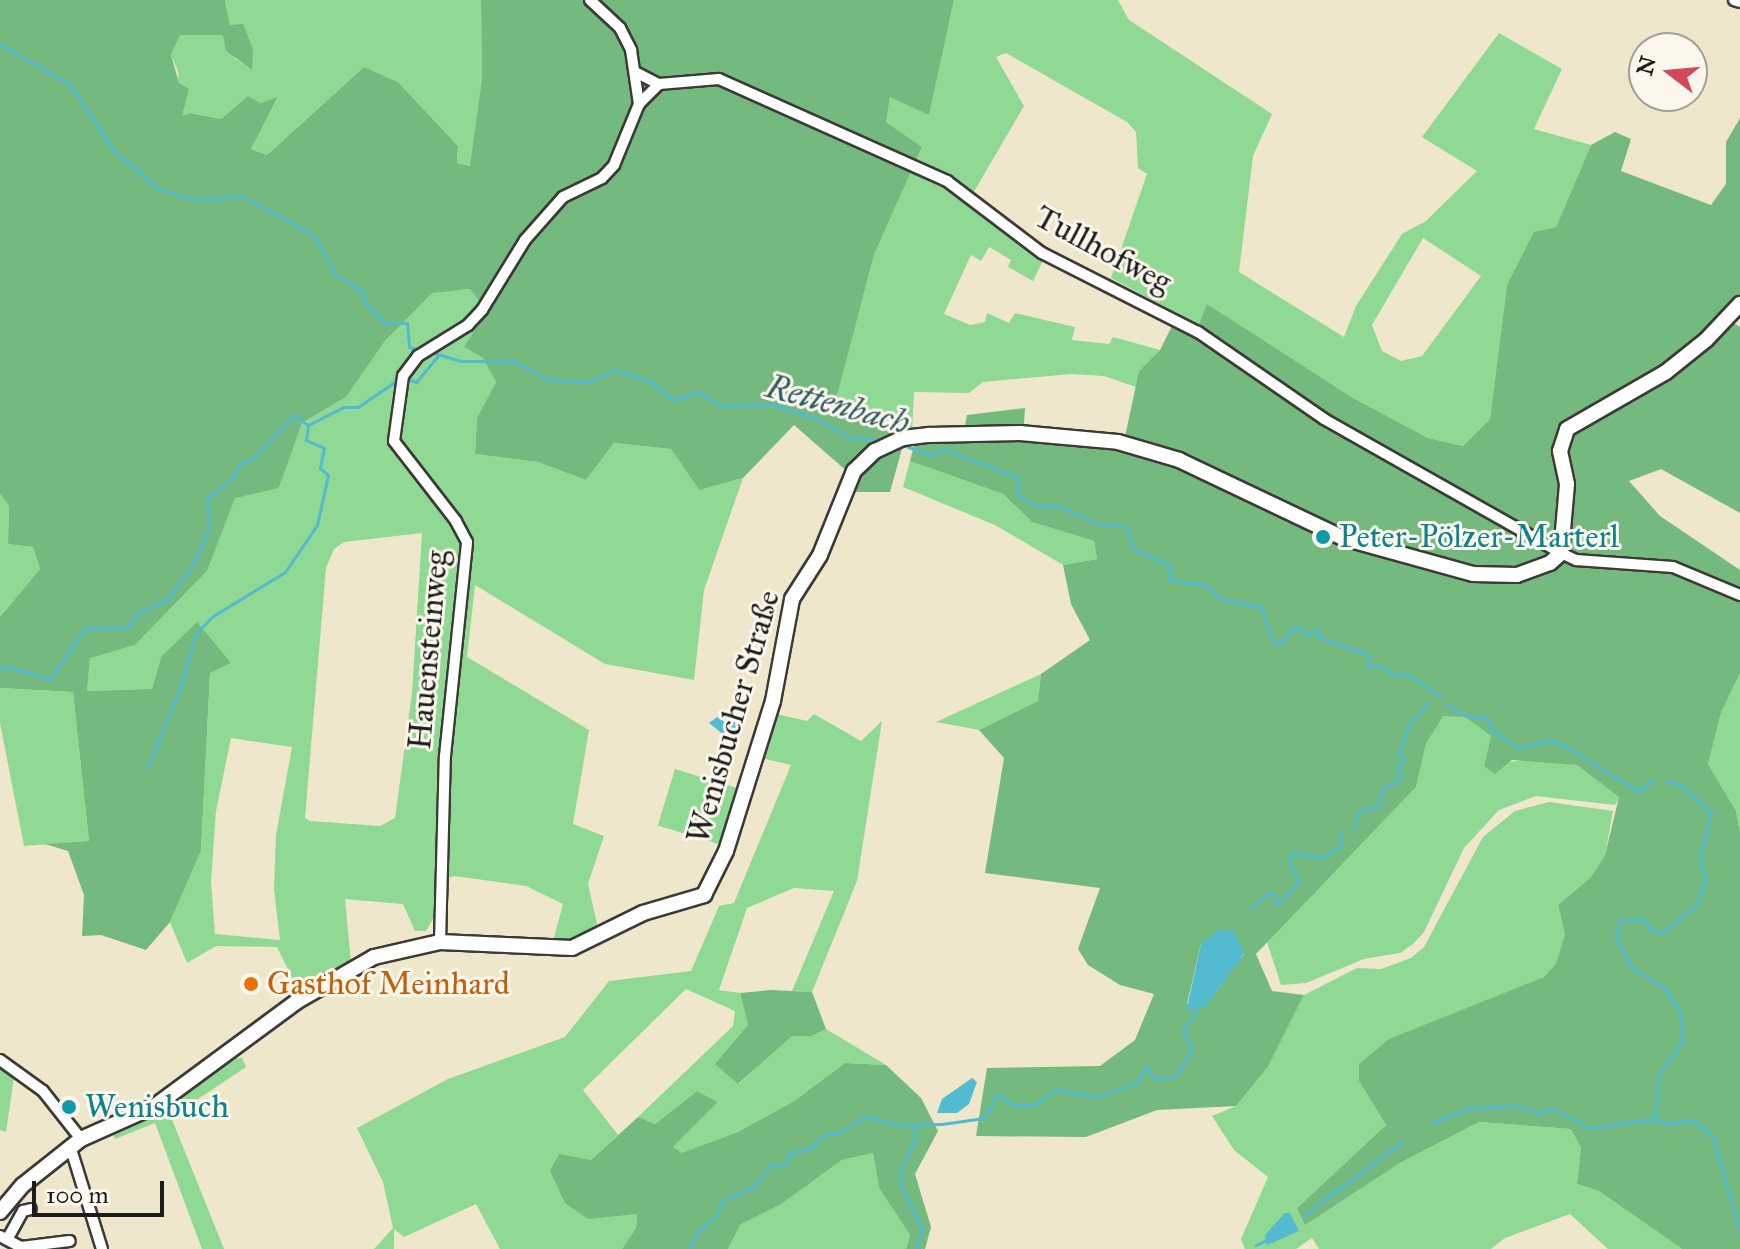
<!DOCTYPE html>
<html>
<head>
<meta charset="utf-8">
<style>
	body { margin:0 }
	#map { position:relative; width:1740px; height:1249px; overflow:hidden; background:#eee7cb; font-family:"IM FELL Great Primer",serif }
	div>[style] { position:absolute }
	.green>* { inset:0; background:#90d995; transform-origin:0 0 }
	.forest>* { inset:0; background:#74b97e }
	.water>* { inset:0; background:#52bbcf }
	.stream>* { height:3px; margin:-1.5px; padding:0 1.5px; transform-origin:1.5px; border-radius:1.5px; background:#52bbcf }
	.roads { filter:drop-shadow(2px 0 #3c3a36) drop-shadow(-2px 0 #3c3a36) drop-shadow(0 2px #3c3a36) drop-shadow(0 -2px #3c3a36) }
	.street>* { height:10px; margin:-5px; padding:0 5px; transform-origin:5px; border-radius:5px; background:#fff }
	.secondary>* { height:14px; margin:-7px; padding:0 7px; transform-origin:7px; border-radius:7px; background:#fff }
	.dots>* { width:22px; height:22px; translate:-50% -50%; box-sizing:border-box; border:4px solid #fbf7ec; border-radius:50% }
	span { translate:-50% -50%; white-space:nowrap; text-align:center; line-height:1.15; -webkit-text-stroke:6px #fbf7ec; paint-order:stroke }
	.street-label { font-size:32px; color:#1c1c1c }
	.culture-label { font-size:32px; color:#0d838f }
	.left { translate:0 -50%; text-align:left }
	.food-label { font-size:32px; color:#c56008 }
	.water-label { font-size:34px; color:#325c64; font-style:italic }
	.north { position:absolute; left:1628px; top:32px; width:80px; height:80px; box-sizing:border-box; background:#fbf7ec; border:2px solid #a29f99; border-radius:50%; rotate:286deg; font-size:22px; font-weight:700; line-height:32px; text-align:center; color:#1c1c1c }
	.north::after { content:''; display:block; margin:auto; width:28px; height:36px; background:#d1495b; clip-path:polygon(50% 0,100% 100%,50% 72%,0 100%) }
	.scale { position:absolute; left:32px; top:1181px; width:132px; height:36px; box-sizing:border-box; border:4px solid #1c1c1c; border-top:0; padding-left:10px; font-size:24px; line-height:28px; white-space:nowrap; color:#1c1c1c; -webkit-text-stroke:6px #fbf7ec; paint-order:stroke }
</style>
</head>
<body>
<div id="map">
	<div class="green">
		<i style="clip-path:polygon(225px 0,481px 0,482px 79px,471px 166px,457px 163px,458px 146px,398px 82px,364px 67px,267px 155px,251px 149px,278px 98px,261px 103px,248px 96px,221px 119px,190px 113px,180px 117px,178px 71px,171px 55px,180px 35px,224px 35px,234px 58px,251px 69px,230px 25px)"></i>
		<i style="clip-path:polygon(evenodd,954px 0,1118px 0,1129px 20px,1272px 114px,1253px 156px,1239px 272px,1344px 337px,1356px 306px,1402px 234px,1426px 221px,1477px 171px,1422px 137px,1499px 33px,1562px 69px,1534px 129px,1591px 145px,1556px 227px,1507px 285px,1490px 419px,1463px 446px,1428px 438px,1353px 398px,1208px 305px,1195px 335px,1173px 324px,1177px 313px,1111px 278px,1147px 174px,1138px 168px,1136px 132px,1127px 122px,1006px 53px,996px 57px,1024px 106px,972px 195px,1047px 252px,1033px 281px,1008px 267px,1011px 260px,989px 247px,981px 261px,971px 255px,944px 314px,970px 325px,985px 322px,987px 313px,1009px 323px,1015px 313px,1075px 327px,1072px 340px,1109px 344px,1113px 337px,1160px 350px,1139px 371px,1136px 387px,1104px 376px,1071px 374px,983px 382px,969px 393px,914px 392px,912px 432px,890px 430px,881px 419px,827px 410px,838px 391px,874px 255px,922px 147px,886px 122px,890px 96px,929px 114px,954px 0,1423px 238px,1481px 276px,1422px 356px,1401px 361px,1382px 351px,1372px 325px,1423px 238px)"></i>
		<i style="clip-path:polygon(evenodd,470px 289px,487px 311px,482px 357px,496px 382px,477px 418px,475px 454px,538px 462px,586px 480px,614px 443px,671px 449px,699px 490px,743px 478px,704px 590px,694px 680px,605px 664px,475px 585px,467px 657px,589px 730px,573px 824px,604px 836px,588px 884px,598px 928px,578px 939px,553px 941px,563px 904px,526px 886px,455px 876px,435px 881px,435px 915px,426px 931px,415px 931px,403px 904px,345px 899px,351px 962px,299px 992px,277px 947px,216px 946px,187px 963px,170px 922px,201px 851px,210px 673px,231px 662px,161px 657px,152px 689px,87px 691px,90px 657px,135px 645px,207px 571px,235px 497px,279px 488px,302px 423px,346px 397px,385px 341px,432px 292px,470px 289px,422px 533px,412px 693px,395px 818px,380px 826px,310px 821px,305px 818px,326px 568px,334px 549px,344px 542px,422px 533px,470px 289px,231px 738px,292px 747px,276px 835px,274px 889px,280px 940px,215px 934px,211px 882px,216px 811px,231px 738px)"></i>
		<i style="clip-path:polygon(910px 461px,1003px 494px,1032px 522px,1094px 541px,1097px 559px,1063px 565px,995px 525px,903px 487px)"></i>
		<i style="clip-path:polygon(0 494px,9px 506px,8px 544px,33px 547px,40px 569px,0 617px)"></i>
		<i style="clip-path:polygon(1740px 673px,1740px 833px,1736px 811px,1708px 764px,1721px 713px)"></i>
		<i style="clip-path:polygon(1041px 674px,1038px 701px,979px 730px,936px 722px)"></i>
		<i style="clip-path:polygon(0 688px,73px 692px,89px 841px,24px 846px,0 723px)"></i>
		<i style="clip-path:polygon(776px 714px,807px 721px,814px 714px,861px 741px,882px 721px,857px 881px,812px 992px,792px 991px,834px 891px,794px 888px,747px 908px,719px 990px,740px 993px,748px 1025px,716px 1064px,739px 1084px,792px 1035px,812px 1036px,826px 1029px,886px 1065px,845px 1063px,794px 1101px,738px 1132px,682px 1154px,673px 1147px,718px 1102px,697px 1091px,655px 1124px,638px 1117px,733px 1026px,735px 1011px,686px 989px,583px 1090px,618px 1135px,591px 1160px,637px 1213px,636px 1228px,622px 1249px,500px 1249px,476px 1204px,404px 1237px,394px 1229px,394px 1249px,374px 1249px,393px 1228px,383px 1182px,357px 1128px,448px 1079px,565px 1037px,609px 981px,691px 971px,719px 906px,734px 903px,791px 765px,761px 758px)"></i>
		<i style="clip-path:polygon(1443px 715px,1465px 717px,1491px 736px,1484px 766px,1536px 758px,1577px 765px,1620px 797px,1615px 805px,1536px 796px,1499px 810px,1464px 848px,1424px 932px,1413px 944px,1400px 953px,1364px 959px,1306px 983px,1281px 985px,1267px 942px,1416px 787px,1426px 744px)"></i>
		<i style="left:675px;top:769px;width:68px;height:59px;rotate:17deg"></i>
		<i style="clip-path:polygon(1549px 802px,1613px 811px,1605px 855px,1591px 877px,1558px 905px,1565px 934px,1556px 965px,1544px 977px,1359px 1081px,1386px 1125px,1297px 1208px,1306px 1224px,1400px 1163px,1479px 1122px,1571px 1129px,1581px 1148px,1577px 1184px,1599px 1191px,1682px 1249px,1608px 1249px,1570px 1214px,1505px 1238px,1491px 1249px,1319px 1249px,1312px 1238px,1296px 1249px,1245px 1249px,1241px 1239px,1268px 1177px,1234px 1150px,1212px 1116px,1236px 1106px,1268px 1067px,1304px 995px,1357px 968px,1381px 969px,1411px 958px,1424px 947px,1483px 837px,1515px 811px)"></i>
		<i style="clip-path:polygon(0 1053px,16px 1063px,6px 1132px,0 1130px)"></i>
		<i style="clip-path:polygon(235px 1058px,242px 1058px,246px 1067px,171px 1117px,224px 1249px,202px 1249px,155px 1123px,115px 1139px,113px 1134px,92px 1130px,179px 1099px)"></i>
		<i style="clip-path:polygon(873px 1153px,879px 1188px,910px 1235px,906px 1249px,728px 1249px,740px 1225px,780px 1205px,842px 1160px)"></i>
	</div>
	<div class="forest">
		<i style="clip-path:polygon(0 0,225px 0,230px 25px,243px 24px,253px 49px,252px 70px,226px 51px,223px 35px,180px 35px,171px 55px,179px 83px,189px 89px,182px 116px,190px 113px,221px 119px,248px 96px,261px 103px,278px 97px,251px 149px,267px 155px,364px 67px,398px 82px,458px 146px,457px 163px,470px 166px,482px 79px,481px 0,954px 0,929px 115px,890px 97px,886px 122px,922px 147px,874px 255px,838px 392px,827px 410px,881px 419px,903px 445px,890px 492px,855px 492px,849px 473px,794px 425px,743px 478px,699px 490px,671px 449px,614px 443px,586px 480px,538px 462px,475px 454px,477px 418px,496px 382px,482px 357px,464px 347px,487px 311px,470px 289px,432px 293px,385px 341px,346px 397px,302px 423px,279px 488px,235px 498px,207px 571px,135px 645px,90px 658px,87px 691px,152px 689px,161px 657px,197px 622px,231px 663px,210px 673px,201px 851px,170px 922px,146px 950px,101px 935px,82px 936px,84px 895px,68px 851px,45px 844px,89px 841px,73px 692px,0 688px,0 617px,40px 569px,33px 547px,8px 544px,9px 506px,0 494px)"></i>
		<i style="clip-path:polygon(evenodd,1740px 118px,1740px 296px,1723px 317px,1740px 327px,1740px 513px,1661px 469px,1629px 481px,1660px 516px,1740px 570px,1740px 673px,1721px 713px,1708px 764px,1736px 811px,1740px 833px,1740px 1249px,1682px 1249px,1599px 1191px,1577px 1184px,1581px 1148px,1571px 1129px,1479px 1122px,1400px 1163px,1305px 1225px,1297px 1208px,1386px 1125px,1359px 1081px,1359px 1064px,1389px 1039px,1544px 977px,1556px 964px,1565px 934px,1558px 905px,1591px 877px,1605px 855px,1619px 797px,1577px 765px,1512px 760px,1495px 774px,1484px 766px,1491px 736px,1465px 717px,1443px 716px,1426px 744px,1416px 787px,1256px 954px,1272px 991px,1304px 995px,1268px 1067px,1236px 1106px,1157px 1110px,1086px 1137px,976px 1136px,987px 1068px,1100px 1066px,1135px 1040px,1154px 994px,1120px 985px,1088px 965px,1078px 949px,1100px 888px,985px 873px,1004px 758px,979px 730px,1038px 701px,1041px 674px,1090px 640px,1071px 604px,1063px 565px,1097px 559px,1094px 541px,1032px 522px,1003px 494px,910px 461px,915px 442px,962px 441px,967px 415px,1025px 408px,1023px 439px,1123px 446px,1139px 371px,1160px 350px,1173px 324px,1195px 335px,1207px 304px,1353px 398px,1428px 438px,1463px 446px,1490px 419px,1507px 285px,1534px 232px,1556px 227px,1591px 145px,1615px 132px,1631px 139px,1621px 171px,1711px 205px,1726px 184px,1726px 142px,1740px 118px,1201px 944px,1244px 954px,1207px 1004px,1187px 1004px,1201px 944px)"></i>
		<i style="clip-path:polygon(771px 990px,812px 992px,826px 1029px,812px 1036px,792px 1036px,738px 1084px,715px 1064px,748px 1025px,740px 993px)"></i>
		<i style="clip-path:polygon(845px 1063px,886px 1065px,921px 1098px,938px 1131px,915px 1174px,931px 1227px,925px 1249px,906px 1249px,910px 1235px,879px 1188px,873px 1153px,842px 1160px,780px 1205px,740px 1225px,728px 1249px,622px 1249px,636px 1228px,637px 1214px,588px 1219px,565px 1203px,550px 1171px,559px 1154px,591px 1160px,638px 1117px,655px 1124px,697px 1091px,718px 1102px,673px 1147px,682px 1153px,738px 1132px,794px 1101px)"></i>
	</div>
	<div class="water">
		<i style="clip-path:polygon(730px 711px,739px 716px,742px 728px,729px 739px,709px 723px,717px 717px,725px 722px,723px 714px)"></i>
		<i style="clip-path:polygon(1233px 930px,1244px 953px,1240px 960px,1207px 1004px,1186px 1012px,1201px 944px,1217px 931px)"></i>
		<i style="clip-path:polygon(972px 1078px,977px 1082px,969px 1104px,957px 1113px,937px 1113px,942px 1099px)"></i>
		<i style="clip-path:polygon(1285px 1213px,1290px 1213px,1299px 1231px,1267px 1245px,1265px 1235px)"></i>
	</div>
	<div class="stream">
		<i style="left:0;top:44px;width:82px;rotate:30deg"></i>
		<i style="left:71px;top:85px;width:80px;rotate:56.7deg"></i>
		<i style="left:115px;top:152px;width:57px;rotate:40.1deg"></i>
		<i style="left:159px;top:189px;width:39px;rotate:17deg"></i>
		<i style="left:196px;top:200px;width:47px;rotate:-4.9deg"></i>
		<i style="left:243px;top:196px;width:82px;rotate:29.1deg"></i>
		<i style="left:315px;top:236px;width:43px;rotate:62.2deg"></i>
		<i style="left:335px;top:274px;width:31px;rotate:32deg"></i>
		<i style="left:361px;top:290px;width:15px;rotate:70deg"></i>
		<i style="left:366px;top:304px;width:27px;rotate:45deg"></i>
		<i style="left:385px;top:323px;width:22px"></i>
		<i style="left:407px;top:323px;width:24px;rotate:85deg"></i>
		<i style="left:409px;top:347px;width:11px;rotate:15deg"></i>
		<i style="left:431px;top:352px;width:30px;rotate:17deg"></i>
		<i style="left:460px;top:361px;width:54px"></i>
		<i style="left:514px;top:361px;width:38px;rotate:29deg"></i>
		<i style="left:547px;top:379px;width:41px;rotate:4.2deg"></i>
		<i style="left:588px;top:382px;width:30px;rotate:-24deg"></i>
		<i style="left:615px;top:370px;width:37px;rotate:17deg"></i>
		<i style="left:650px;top:381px;width:30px;rotate:40deg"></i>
		<i style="left:673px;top:400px;width:26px;rotate:-18deg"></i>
		<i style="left:698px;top:392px;width:27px;rotate:31deg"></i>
		<i style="left:721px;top:406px;width:49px;rotate:-2.3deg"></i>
		<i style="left:770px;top:404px;width:50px;rotate:17.4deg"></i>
		<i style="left:818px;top:419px;width:37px;rotate:31deg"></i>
		<i style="left:850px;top:438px;width:34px;rotate:3deg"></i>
		<i style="left:408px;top:379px;width:9px;rotate:21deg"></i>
		<i style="left:416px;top:382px;width:35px;rotate:-50deg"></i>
		<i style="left:903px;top:445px;width:30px;rotate:20deg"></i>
		<i style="left:931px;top:455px;width:14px;rotate:-25deg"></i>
		<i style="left:944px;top:449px;width:78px;rotate:21deg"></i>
		<i style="left:1017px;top:477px;width:17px;rotate:90deg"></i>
		<i style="left:1017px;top:494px;width:20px;rotate:33deg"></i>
		<i style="left:1034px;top:505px;width:26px;rotate:2deg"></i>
		<i style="left:1060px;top:506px;width:42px;rotate:25.3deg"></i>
		<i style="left:1098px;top:524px;width:23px;rotate:2deg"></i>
		<i style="left:1121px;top:525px;width:8px;rotate:30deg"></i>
		<i style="left:1128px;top:529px;width:19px;rotate:78deg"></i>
		<i style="left:1132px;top:548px;width:43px;rotate:24.8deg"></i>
		<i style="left:1171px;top:566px;width:13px;rotate:103deg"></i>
		<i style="left:1168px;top:579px;width:38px;rotate:9deg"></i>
		<i style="left:1206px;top:585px;width:21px;rotate:43deg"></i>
		<i style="left:1221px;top:599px;width:41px;rotate:11.3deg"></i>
		<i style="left:1261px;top:607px;width:39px;rotate:71deg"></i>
		<i style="left:1274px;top:644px;width:10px;rotate:-17deg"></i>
		<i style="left:1284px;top:641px;width:14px;rotate:-60deg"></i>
		<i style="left:1291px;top:629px;width:9px;rotate:-6deg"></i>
		<i style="left:1300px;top:628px;width:10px;rotate:45deg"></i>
		<i style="left:1307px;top:635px;width:12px;rotate:-31deg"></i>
		<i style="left:1317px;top:629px;width:8px;rotate:76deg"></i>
		<i style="left:1319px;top:637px;width:53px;rotate:19.8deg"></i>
		<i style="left:1369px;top:655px;width:11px;rotate:95deg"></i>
		<i style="left:1368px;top:666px;width:14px"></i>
		<i style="left:1382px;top:666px;width:13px;rotate:42deg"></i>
		<i style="left:1392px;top:675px;width:15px;rotate:-4deg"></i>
		<i style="left:1407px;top:674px;width:41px;rotate:34.1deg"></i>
		<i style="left:0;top:669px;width:6px;rotate:-31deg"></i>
		<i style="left:5px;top:666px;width:47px;rotate:16.1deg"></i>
		<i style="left:50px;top:679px;width:62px;rotate:-54.8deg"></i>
		<i style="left:86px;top:628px;width:41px"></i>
		<i style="left:127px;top:628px;width:20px;rotate:-53deg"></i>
		<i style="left:139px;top:612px;width:30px;rotate:-23deg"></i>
		<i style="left:167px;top:600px;width:44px;rotate:-54.2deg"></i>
		<i style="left:193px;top:564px;width:40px;rotate:-66.6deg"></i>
		<i style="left:209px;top:527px;width:29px;rotate:-94deg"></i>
		<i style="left:207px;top:498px;width:34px;rotate:-38deg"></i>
		<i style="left:234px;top:477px;width:11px;rotate:-75deg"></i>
		<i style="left:237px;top:466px;width:19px;rotate:-28deg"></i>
		<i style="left:254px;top:457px;width:58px;rotate:-46.4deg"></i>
		<i style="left:294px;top:415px;width:17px;rotate:36deg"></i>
		<i style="left:308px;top:425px;width:39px;rotate:-27deg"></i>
		<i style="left:343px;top:407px;width:15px"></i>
		<i style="left:358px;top:407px;width:46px;rotate:-34.4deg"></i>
		<i style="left:1447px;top:705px;width:24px;rotate:30deg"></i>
		<i style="left:1468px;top:717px;width:18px"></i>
		<i style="left:1486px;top:717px;width:14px;rotate:65deg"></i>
		<i style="left:1492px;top:730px;width:32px;rotate:35deg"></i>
		<i style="left:1518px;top:748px;width:32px;rotate:-14deg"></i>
		<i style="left:1549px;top:740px;width:17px;rotate:21deg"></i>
		<i style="left:1565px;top:746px;width:86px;rotate:31.7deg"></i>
		<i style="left:1638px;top:791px;width:20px;rotate:-37deg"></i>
		<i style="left:147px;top:768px;width:86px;rotate:-67.3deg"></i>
		<i style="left:180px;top:689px;width:58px;rotate:-74.1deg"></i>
		<i style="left:196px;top:633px;width:24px;rotate:-45deg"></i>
		<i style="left:213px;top:616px;width:84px;rotate:-31.4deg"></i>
		<i style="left:285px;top:572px;width:57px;rotate:-55.8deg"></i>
		<i style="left:317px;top:525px;width:51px;rotate:-77.6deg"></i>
		<i style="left:328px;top:475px;width:11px;rotate:-139deg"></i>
		<i style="left:320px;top:468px;width:20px;rotate:-79deg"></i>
		<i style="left:324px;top:448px;width:20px;rotate:-156deg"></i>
		<i style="left:306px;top:440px;width:15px;rotate:-82deg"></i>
		<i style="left:1667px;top:781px;width:15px;rotate:16deg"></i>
		<i style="left:1681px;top:785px;width:41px;rotate:43deg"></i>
		<i style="left:1711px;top:813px;width:45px;rotate:104deg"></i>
		<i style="left:1700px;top:857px;width:22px;rotate:77deg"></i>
		<i style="left:1705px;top:878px;width:26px;rotate:106deg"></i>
		<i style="left:1698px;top:903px;width:47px;rotate:140.2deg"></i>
		<i style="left:1662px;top:933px;width:10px;rotate:-169deg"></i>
		<i style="left:1652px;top:931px;width:15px;rotate:-127deg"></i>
		<i style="left:1643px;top:919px;width:23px;rotate:178deg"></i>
		<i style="left:1620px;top:920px;width:18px;rotate:103deg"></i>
		<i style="left:1616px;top:938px;width:31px;rotate:63deg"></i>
		<i style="left:1630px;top:966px;width:40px;rotate:32deg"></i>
		<i style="left:1664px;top:987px;width:29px;rotate:56deg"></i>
		<i style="left:1680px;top:1011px;width:31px;rotate:86deg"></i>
		<i style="left:1682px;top:1042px;width:39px;rotate:126deg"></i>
		<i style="left:1659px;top:1074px;width:45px;rotate:95.1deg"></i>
		<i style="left:1655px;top:1119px;width:11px;rotate:27deg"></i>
		<i style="left:1665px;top:1124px;width:28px;rotate:-8deg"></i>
		<i style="left:1693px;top:1120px;width:26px;rotate:40deg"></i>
		<i style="left:1713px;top:1137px;width:98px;rotate:74deg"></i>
		<i style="left:1354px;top:828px;width:16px;rotate:-76deg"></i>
		<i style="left:1358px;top:812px;width:23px;rotate:-18deg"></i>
		<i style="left:1380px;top:805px;width:14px;rotate:-86deg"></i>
		<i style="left:1381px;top:791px;width:24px;rotate:-35deg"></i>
		<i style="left:1401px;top:777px;width:10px;rotate:-107deg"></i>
		<i style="left:1398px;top:767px;width:11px;rotate:-56deg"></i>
		<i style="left:1404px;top:758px;width:7px;rotate:-135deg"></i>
		<i style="left:1399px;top:753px;width:32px;rotate:-70deg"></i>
		<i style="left:1410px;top:723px;width:27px;rotate:-48deg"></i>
		<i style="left:1250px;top:909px;width:23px;rotate:-41deg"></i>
		<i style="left:1267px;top:894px;width:6px;rotate:-9deg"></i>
		<i style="left:1273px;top:893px;width:12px;rotate:66deg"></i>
		<i style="left:1278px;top:904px;width:30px;rotate:-48deg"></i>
		<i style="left:1298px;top:882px;width:24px;rotate:-112deg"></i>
		<i style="left:1289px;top:860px;width:8px;rotate:-67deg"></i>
		<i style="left:1292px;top:853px;width:30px;rotate:8deg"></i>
		<i style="left:1322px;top:857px;width:21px;rotate:-31deg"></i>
		<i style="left:1340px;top:846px;width:15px;rotate:-82deg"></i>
		<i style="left:1204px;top:1006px;width:22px;rotate:-58deg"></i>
		<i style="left:1431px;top:1123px;width:41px;rotate:-21.5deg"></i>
		<i style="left:1469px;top:1108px;width:48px;rotate:-2.4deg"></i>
		<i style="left:1517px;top:1106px;width:21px;rotate:19deg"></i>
		<i style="left:1537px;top:1113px;width:16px;rotate:-14deg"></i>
		<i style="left:1553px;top:1109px;width:42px;rotate:27.2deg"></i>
		<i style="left:1590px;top:1128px;width:64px;rotate:-8.1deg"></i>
		<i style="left:914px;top:1127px;width:10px;rotate:79deg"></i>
		<i style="left:916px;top:1137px;width:38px;rotate:115deg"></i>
		<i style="left:900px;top:1171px;width:17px;rotate:83deg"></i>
		<i style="left:902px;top:1188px;width:45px;rotate:63.4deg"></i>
		<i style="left:922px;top:1228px;width:22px;rotate:106deg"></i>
		<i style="left:1303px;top:1216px;width:125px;rotate:-36.9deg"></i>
		<i style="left:1256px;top:1245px;width:14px;rotate:-25deg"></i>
		<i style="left:688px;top:1249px;width:21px;rotate:-61deg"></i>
		<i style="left:698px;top:1231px;width:23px;rotate:-38deg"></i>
		<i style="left:716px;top:1217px;width:17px;rotate:-69deg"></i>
		<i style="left:722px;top:1201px;width:36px;rotate:-24deg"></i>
		<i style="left:755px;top:1186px;width:26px;rotate:-54deg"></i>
		<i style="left:770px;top:1165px;width:16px;rotate:-4deg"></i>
		<i style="left:786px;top:1164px;width:12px;rotate:-70deg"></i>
		<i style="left:790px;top:1153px;width:19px;rotate:-12deg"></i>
		<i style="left:809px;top:1149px;width:23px;rotate:-41deg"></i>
		<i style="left:826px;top:1134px;width:10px"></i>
		<i style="left:836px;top:1134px;width:36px;rotate:-30deg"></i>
		<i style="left:867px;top:1116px;width:30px;rotate:17deg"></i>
		<i style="left:896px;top:1125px;width:46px;rotate:-1.2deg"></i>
		<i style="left:942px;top:1124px;width:42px;rotate:-8.1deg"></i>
		<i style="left:984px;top:1118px;width:28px;rotate:-60deg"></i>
		<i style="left:998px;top:1094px;width:19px;rotate:36deg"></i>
		<i style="left:1013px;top:1105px;width:21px"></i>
		<i style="left:1034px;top:1105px;width:27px;rotate:-34deg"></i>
		<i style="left:1056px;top:1090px;width:43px;rotate:9.5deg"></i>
		<i style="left:1098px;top:1097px;width:40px;rotate:-20.2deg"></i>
		<i style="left:1136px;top:1083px;width:19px;rotate:-58deg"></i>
		<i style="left:1146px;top:1067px;width:15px;rotate:53deg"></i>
		<i style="left:1155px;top:1079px;width:20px;rotate:-6deg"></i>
		<i style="left:1175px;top:1077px;width:31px;rotate:-57deg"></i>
		<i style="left:1192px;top:1051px;width:23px;rotate:-113deg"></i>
		<i style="left:1183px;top:1030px;width:25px;rotate:-53deg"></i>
	</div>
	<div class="roads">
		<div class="street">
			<i style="left:590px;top:0;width:41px;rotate:43deg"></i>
			<i style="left:620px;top:28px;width:25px;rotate:63deg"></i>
			<i style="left:631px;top:50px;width:55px;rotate:81.6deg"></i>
			<i style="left:1734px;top:0;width:6px;rotate:18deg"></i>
			<i style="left:637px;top:73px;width:25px;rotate:27deg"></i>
			<i style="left:659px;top:84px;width:60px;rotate:-4.8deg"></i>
			<i style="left:719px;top:79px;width:250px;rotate:24.1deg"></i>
			<i style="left:947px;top:181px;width:119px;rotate:37.2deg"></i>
			<i style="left:1042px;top:253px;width:175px;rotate:26.9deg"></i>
			<i style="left:1198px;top:332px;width:153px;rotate:34.6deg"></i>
			<i style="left:1324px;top:419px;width:272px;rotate:29.5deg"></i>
			<i style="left:1561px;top:553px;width:17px;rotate:25deg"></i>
			<i style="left:1576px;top:560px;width:97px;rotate:4.1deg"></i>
			<i style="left:1673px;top:567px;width:73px;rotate:22.7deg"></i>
			<i style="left:440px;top:942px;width:186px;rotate:-88.5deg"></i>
			<i style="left:445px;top:756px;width:215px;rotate:-84.1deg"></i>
			<i style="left:467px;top:542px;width:24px;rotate:-118deg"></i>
			<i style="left:456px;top:521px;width:101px;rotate:-127.8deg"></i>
			<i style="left:394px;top:441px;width:66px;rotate:-82.1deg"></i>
			<i style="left:403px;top:376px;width:25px;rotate:-53deg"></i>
			<i style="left:418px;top:356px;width:59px;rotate:-31.8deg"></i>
			<i style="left:468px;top:325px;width:21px;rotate:-47deg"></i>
			<i style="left:482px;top:310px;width:82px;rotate:-58.4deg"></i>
			<i style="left:525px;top:240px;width:57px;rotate:-48.5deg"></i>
			<i style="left:563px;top:197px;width:43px;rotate:-26deg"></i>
			<i style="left:602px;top:178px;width:18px;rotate:-47deg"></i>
			<i style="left:614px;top:165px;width:66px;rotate:-67.7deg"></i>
			<i style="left:639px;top:104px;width:28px;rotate:-45deg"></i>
			<i style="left:0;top:1060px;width:53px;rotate:35.8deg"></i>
			<i style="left:43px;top:1091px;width:61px;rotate:51.6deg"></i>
			<i style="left:71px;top:1149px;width:105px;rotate:72.8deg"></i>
			<i style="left:0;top:1236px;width:24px;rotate:28deg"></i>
			<i style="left:21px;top:1247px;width:49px;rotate:-7deg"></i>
			<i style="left:8px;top:1238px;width:31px;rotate:-61deg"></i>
			<i style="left:23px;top:1211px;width:8px;rotate:-14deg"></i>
		</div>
		<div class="secondary">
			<i style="left:0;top:1212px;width:35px;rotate:-50deg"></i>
			<i style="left:23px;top:1185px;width:74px;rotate:-38.4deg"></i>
			<i style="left:81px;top:1139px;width:81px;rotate:-24deg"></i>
			<i style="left:155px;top:1106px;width:175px;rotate:-36.4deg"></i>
			<i style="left:296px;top:1002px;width:90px;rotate:-30deg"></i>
			<i style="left:374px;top:957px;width:68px;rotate:-12.8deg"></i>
			<i style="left:440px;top:942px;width:132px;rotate:2.6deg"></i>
			<i style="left:572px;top:948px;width:79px;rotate:-26.2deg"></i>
			<i style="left:643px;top:913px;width:64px;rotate:-16.4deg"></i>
			<i style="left:704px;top:895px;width:49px;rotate:-63.4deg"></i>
			<i style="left:726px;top:851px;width:157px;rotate:-72.6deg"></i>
			<i style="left:773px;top:701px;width:104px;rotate:-79.4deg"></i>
			<i style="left:792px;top:599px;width:52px;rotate:-57.5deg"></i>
			<i style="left:820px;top:555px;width:91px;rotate:-68deg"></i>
			<i style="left:854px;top:471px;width:29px;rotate:-44deg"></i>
			<i style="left:875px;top:451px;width:31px;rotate:-25deg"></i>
			<i style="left:903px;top:438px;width:26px;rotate:-7deg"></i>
			<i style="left:929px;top:435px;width:91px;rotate:-1.3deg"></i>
			<i style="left:1020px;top:433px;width:98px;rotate:5.2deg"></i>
			<i style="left:1118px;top:442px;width:64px;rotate:16.4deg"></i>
			<i style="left:1179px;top:460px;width:182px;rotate:25.4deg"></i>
			<i style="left:1343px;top:538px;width:135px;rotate:15.5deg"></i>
			<i style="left:1473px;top:574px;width:44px;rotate:1.3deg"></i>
			<i style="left:1517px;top:575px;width:35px;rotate:-20deg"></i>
			<i style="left:1550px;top:563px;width:15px;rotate:-42deg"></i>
			<i style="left:1561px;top:553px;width:69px;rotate:-85deg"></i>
			<i style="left:1567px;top:484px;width:34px;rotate:-102deg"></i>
			<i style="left:1560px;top:451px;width:23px;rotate:-72deg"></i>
			<i style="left:1567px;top:429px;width:114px;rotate:-29.9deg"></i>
			<i style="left:1666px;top:372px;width:51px;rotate:-38.7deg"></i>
			<i style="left:1706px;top:340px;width:50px;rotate:-46.6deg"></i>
		</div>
	</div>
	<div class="dots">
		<i style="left:1323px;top:537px;background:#0f9aa8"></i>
		<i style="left:251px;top:984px;background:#e8710a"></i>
		<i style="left:69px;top:1107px;background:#0f9aa8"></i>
	</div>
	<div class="street-label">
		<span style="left:1103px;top:250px;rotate:28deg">Tullhofweg</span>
		<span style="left:429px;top:650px;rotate:-85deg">Hauensteinweg</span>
		<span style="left:734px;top:717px;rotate:-74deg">Wenisbucher Straße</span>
	</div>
	<div class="culture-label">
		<span class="left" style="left:1339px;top:537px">Peter-Pölzer-Marterl</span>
		<span class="left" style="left:85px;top:1107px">Wenisbuch</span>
	</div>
	<div class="food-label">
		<span class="left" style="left:267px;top:984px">Gasthof Meinhard</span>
	</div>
	<div class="water-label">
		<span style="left:838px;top:404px;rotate:15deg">Rettenbach</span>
	</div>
	<div class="north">N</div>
	<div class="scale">100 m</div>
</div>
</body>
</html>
